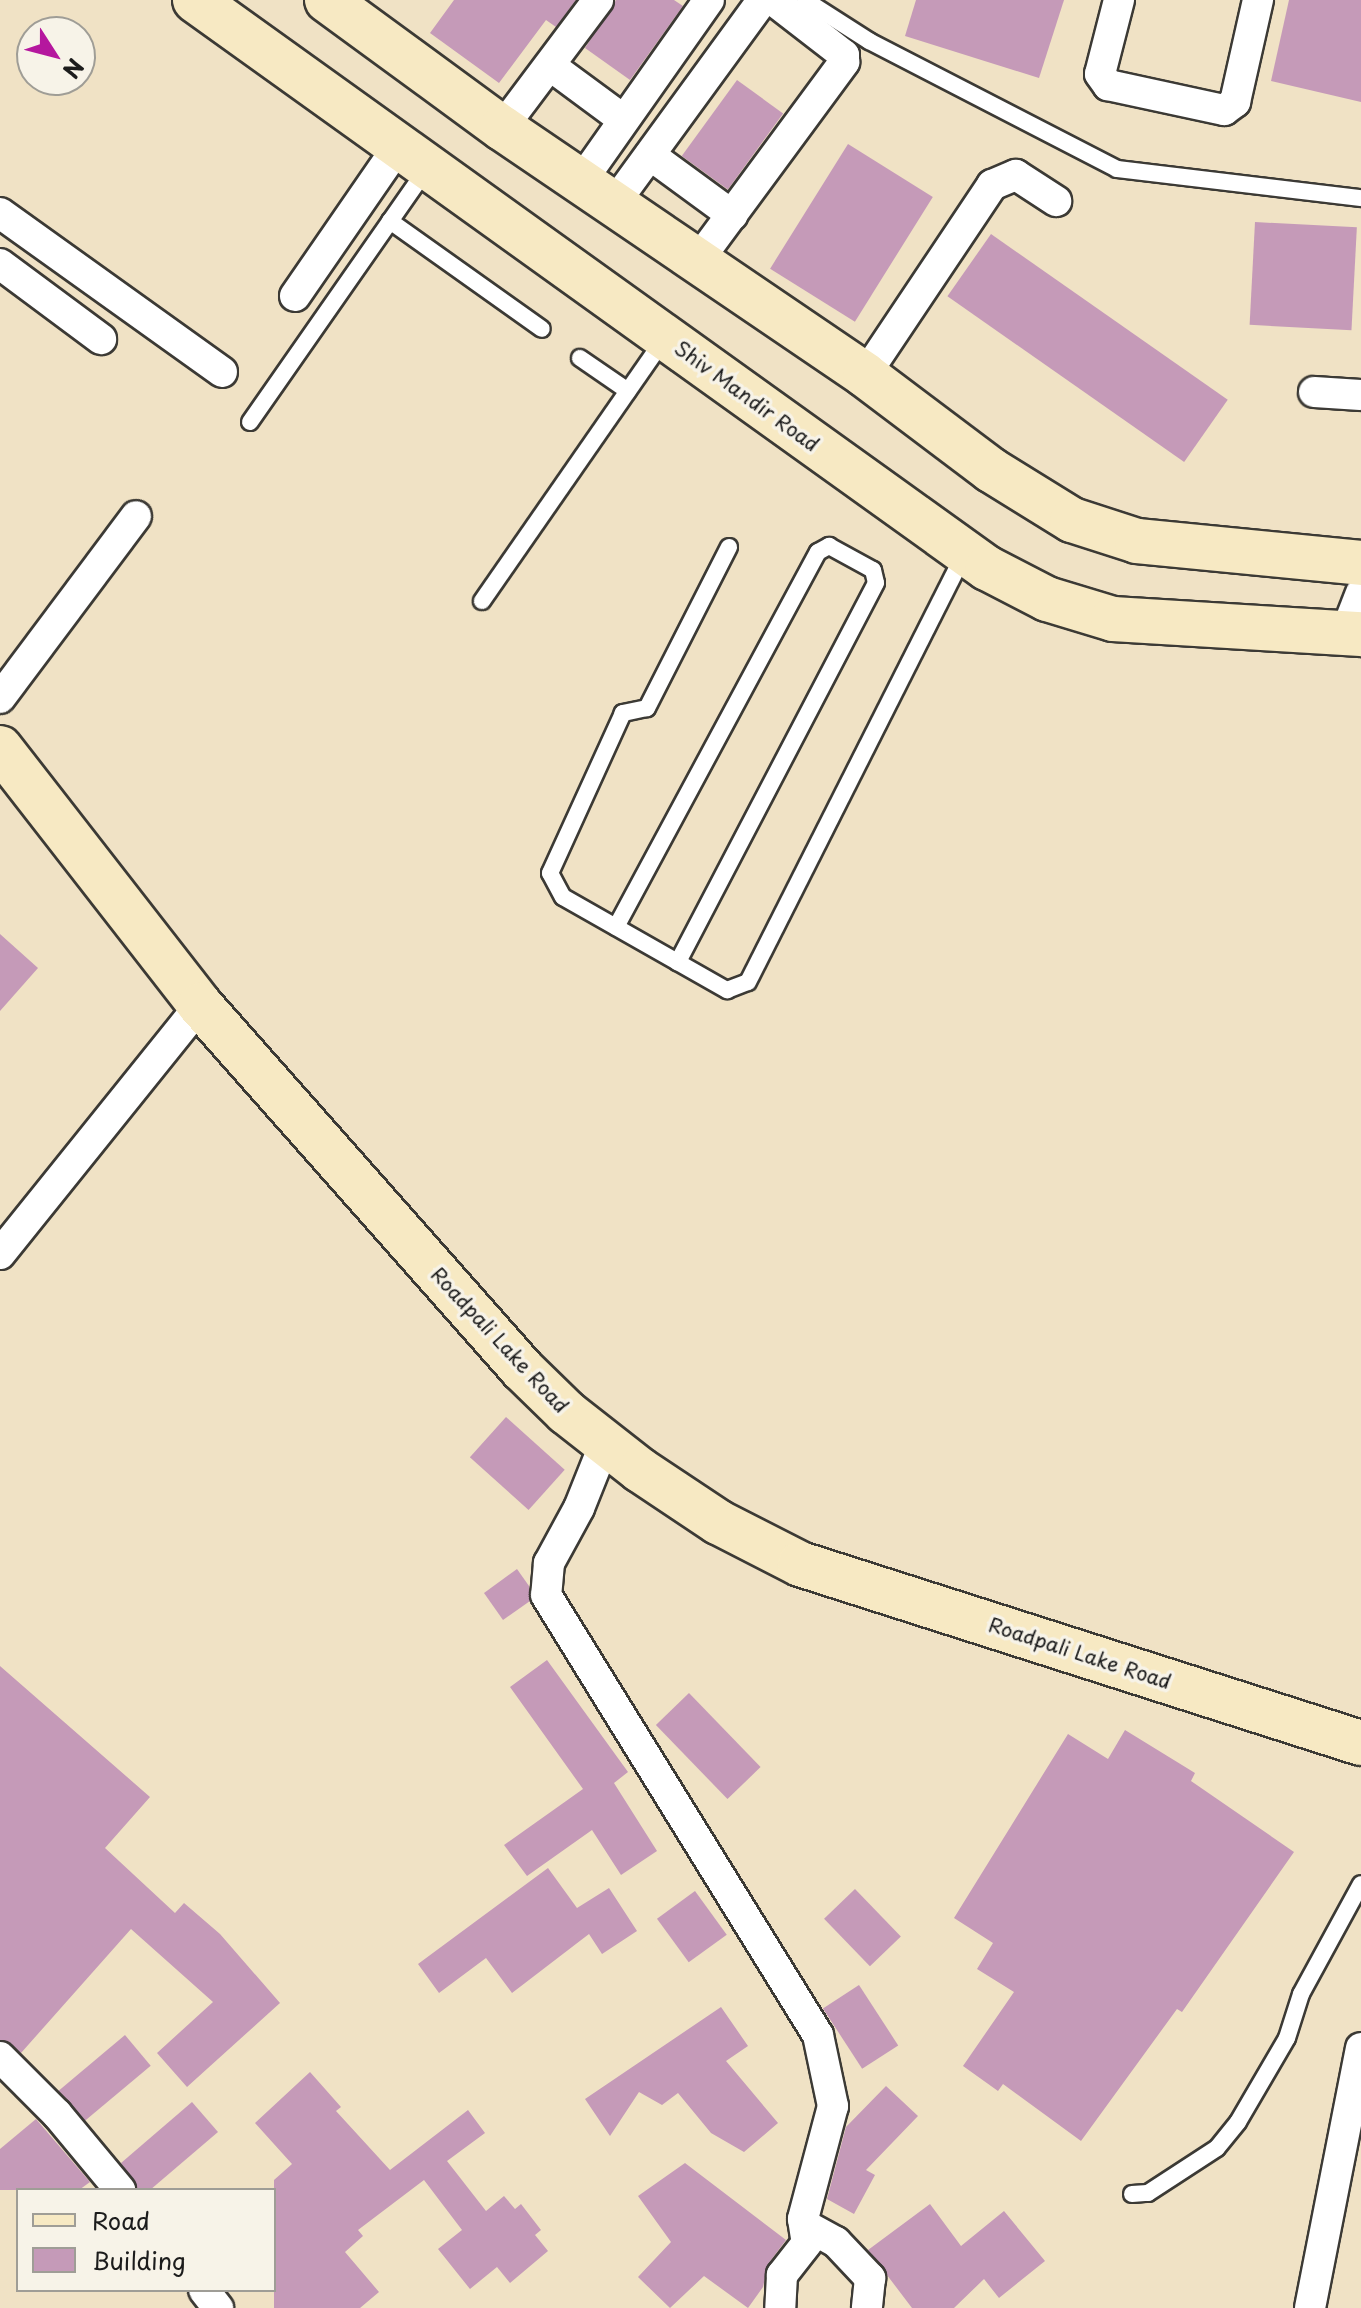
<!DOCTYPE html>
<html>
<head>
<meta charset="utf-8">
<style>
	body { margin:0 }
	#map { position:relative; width:1361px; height:2308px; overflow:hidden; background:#f0e2c5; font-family:"Playpen Sans",sans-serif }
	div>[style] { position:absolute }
	.building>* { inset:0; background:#c59ab8; transform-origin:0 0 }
	.roads { filter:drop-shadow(2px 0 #3c3a35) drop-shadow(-2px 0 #3c3a35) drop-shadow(0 2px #3c3a35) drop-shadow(0 -2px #3c3a35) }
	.lane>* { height:16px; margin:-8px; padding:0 8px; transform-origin:8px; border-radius:8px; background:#fff }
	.street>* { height:30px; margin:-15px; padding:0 15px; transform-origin:15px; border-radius:15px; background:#fff }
	.secondary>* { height:44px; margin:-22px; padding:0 22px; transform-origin:22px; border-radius:22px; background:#f7e9c3 }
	span { translate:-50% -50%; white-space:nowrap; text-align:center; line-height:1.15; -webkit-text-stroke:7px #f7f3e8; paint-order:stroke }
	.street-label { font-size:20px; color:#1c1c1c }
	.legend { position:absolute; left:16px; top:2188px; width:260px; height:104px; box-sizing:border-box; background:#f7f3e8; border:2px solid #9f9d96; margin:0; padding:10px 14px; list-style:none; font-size:24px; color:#1c1c1c }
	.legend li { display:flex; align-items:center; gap:16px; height:40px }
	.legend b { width:40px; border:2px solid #9f9d96 }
	.north { position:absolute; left:16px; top:16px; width:80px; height:80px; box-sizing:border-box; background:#f7f3e8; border:2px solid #9f9d96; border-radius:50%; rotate:126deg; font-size:22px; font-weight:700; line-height:32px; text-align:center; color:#1c1c1c }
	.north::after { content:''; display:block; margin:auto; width:28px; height:36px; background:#b5179e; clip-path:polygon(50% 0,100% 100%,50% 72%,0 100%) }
</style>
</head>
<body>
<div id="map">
	<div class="building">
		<i style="clip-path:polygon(454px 0,576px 0,556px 27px,546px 20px,499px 83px,430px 33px)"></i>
		<i style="clip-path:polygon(616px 0,674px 0,683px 6px,630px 80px,585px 48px)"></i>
		<i style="clip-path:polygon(916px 0,1064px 0,1039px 78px,905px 36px)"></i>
		<i style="clip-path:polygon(1289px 0,1361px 0,1361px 102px,1271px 81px)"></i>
		<i style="left:737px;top:80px;width:57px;height:94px;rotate:36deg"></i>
		<i style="left:848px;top:144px;width:100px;height:147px;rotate:32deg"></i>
		<i style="left:1255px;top:222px;width:102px;height:103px;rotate:3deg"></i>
		<i style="left:991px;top:234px;width:289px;height:76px;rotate:35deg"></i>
		<i style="clip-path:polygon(0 934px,38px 968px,0 1011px)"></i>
		<i style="left:506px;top:1417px;width:79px;height:54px;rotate:42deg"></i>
		<i style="clip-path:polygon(517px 1569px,529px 1586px,530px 1601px,503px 1620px,484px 1593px)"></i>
		<i style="clip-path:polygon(547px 1660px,628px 1772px,614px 1783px,657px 1851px,621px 1875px,592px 1830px,527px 1876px,504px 1845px,583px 1789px,510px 1687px)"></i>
		<i style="clip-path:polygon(0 1666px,150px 1797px,105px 1848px,175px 1913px,184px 1903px,220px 1934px,280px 2003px,187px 2087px,157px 2053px,213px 2002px,131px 1929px,21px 2053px,0 2040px)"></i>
		<i style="left:689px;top:1693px;width:103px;height:46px;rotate:46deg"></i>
		<i style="clip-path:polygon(1125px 1730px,1195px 1773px,1191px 1781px,1294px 1852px,1182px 2012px,1177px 2009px,1081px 2141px,1003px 2084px,998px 2091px,963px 2066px,1014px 1992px,977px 1969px,993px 1943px,954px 1918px,1068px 1734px,1108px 1759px)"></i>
		<i style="clip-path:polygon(548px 1868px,577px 1908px,609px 1888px,637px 1931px,602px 1954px,589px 1934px,512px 1993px,486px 1958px,439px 1993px,418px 1964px)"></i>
		<i style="left:855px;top:1889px;width:66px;height:43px;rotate:46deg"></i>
		<i style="left:695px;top:1891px;width:54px;height:47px;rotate:54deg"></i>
		<i style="left:859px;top:1985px;width:72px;height:43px;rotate:57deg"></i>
		<i style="clip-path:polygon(721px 2007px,748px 2046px,726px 2061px,778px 2123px,744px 2152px,711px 2133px,678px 2093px,662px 2105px,639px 2092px,610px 2136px,585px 2099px)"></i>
		<i style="left:125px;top:2035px;width:40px;height:87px;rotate:50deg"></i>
		<i style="clip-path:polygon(310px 2072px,341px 2107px,336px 2111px,390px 2170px,468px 2110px,485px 2133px,447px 2161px,486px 2211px,504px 2196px,515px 2209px,521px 2204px,541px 2230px,535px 2235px,548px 2251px,510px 2283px,497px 2267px,470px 2289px,438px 2249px,462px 2230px,424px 2180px,358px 2230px,363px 2236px,345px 2252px,379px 2292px,360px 2308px,274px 2308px,274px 2180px,292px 2164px,255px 2123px)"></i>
		<i style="clip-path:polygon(886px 2086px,918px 2116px,866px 2170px,875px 2175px,854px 2214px,827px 2199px,846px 2127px)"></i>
		<i style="clip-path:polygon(192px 2102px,218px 2132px,150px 2190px,138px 2190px,121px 2163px)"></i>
		<i style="clip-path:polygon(36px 2119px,90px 2182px,79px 2190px,0 2190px,0 2149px)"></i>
		<i style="clip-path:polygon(685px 2163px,786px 2240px,768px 2264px,763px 2287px,748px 2308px,704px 2276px,670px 2308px,638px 2277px,671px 2242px,638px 2196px)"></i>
		<i style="clip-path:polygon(930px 2204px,961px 2246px,1004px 2211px,1045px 2261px,999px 2298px,984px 2279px,954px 2308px,912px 2308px,868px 2250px)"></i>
	</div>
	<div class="roads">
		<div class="lane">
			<i style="left:805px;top:0;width:76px;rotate:32.6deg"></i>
			<i style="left:869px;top:41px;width:279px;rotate:27.3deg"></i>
			<i style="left:1117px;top:169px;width:246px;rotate:6.8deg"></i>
			<i style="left:390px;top:221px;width:186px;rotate:35.4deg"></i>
			<i style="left:580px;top:358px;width:58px;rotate:34.5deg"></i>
			<i style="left:250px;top:422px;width:307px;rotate:-55.1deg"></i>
			<i style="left:729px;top:547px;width:181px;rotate:117deg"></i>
			<i style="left:647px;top:708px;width:25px;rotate:168deg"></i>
			<i style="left:623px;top:713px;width:176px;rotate:114.5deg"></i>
			<i style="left:550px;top:873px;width:27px;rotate:62deg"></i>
			<i style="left:563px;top:897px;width:189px;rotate:29.6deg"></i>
			<i style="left:727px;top:990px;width:22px;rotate:-21deg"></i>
			<i style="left:748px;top:982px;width:479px;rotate:-63.2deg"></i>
			<i style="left:482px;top:601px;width:320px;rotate:-55.2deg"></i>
			<i style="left:616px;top:927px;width:426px;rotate:-61.7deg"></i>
			<i style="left:818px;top:552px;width:13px;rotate:-29deg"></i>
			<i style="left:829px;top:546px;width:50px;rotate:28.6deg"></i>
			<i style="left:873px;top:570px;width:13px;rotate:77deg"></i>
			<i style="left:876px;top:583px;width:428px;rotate:117.6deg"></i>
			<i style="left:1132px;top:2194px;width:16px;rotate:-4deg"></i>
			<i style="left:1148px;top:2193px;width:82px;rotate:-33.1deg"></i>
			<i style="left:1217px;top:2148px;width:33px;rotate:-51deg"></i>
			<i style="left:1238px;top:2122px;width:97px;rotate:-59.7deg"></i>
			<i style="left:1287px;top:2038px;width:46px;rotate:-72.3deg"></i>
			<i style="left:1301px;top:1994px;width:125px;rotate:-61.4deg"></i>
		</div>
		<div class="street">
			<i style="left:1119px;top:0;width:76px;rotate:104.4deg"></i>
			<i style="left:1100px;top:74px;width:14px;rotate:54deg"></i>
			<i style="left:1108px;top:85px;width:119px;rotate:12.2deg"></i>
			<i style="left:1224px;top:110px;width:14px;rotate:-36deg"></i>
			<i style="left:1235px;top:102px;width:105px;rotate:-77.3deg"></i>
			<i style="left:552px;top:67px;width:89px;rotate:36.4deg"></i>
			<i style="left:502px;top:128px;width:160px;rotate:-53.1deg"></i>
			<i style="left:650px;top:155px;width:102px;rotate:36.2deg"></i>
			<i style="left:582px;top:180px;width:220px;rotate:-54.8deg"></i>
			<i style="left:616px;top:201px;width:248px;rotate:-53.9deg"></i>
			<i style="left:762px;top:1px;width:6px;rotate:-9deg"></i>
			<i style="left:0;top:213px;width:273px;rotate:35.6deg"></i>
			<i style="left:699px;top:259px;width:245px;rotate:-53.6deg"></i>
			<i style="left:844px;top:62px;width:7px;rotate:-90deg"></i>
			<i style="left:844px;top:55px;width:90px;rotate:-142.2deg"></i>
			<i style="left:0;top:264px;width:126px;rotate:36.6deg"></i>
			<i style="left:295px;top:296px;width:185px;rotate:-55.4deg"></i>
			<i style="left:865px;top:375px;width:229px;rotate:-56.2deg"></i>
			<i style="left:992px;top:185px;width:26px;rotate:-23deg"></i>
			<i style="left:1016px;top:175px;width:48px;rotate:33deg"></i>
			<i style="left:1314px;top:392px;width:47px;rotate:3.7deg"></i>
			<i style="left:1345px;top:634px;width:44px;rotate:-68.7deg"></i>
			<i style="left:0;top:698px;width:227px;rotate:-53.2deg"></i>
			<i style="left:0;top:1254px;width:319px;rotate:-51.2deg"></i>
			<i style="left:605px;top:1443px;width:70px;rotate:111.8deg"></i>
			<i style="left:579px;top:1508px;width:63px;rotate:118.6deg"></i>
			<i style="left:549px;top:1563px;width:32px;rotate:95deg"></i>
			<i style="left:546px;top:1595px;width:517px;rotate:58.28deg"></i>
			<i style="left:818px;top:2035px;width:73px;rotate:78.1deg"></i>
			<i style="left:833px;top:2106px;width:117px;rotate:104.9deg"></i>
			<i style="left:803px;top:2219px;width:24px;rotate:81deg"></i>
			<i style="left:807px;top:2243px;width:41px;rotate:128deg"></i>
			<i style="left:782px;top:2275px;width:33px;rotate:93deg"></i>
			<i style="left:0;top:2057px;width:81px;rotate:45deg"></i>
			<i style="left:57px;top:2114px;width:99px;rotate:50.3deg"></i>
			<i style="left:805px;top:2225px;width:35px;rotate:29deg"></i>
			<i style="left:836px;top:2242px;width:50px;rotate:46.6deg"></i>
			<i style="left:870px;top:2278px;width:30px;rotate:96deg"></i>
			<i style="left:204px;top:2290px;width:23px;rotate:52deg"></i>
			<i style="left:1310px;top:2308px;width:265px;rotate:-78.9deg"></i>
		</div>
		<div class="secondary">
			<i style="left:195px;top:0;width:975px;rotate:35.65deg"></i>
			<i style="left:987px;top:568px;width:68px;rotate:27.3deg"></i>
			<i style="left:1047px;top:599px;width:69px;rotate:16.9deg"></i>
			<i style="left:1113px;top:619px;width:248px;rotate:3.5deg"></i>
			<i style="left:327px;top:0;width:217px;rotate:36.2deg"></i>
			<i style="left:502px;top:128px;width:439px;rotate:34.2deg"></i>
			<i style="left:865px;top:375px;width:158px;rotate:37deg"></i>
			<i style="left:991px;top:470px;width:95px;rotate:31.7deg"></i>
			<i style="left:1072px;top:520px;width:68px;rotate:17.9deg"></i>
			<i style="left:1137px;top:541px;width:225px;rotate:5.6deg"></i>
			<i style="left:0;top:748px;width:326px;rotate:52.1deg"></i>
			<i style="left:200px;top:1005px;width:486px;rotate:48.5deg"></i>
			<i style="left:522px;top:1369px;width:62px;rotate:44.3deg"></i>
			<i style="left:566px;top:1412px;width:94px;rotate:38.1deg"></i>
			<i style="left:640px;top:1470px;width:94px;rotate:33.7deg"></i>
			<i style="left:718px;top:1522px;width:92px;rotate:27.1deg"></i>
			<i style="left:800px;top:1564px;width:589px;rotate:17.7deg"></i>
		</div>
	</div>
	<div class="street-label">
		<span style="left:747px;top:396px;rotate:36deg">Shiv Mandir Road</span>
		<span style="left:500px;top:1340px;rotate:47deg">Roadpali Lake Road</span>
		<span style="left:1080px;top:1653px;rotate:18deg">Roadpali Lake Road</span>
	</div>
	<ul class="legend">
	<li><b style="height:10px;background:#f7e9c3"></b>Road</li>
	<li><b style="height:22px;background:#c59ab8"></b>Building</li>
	</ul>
	<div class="north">N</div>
</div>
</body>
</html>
